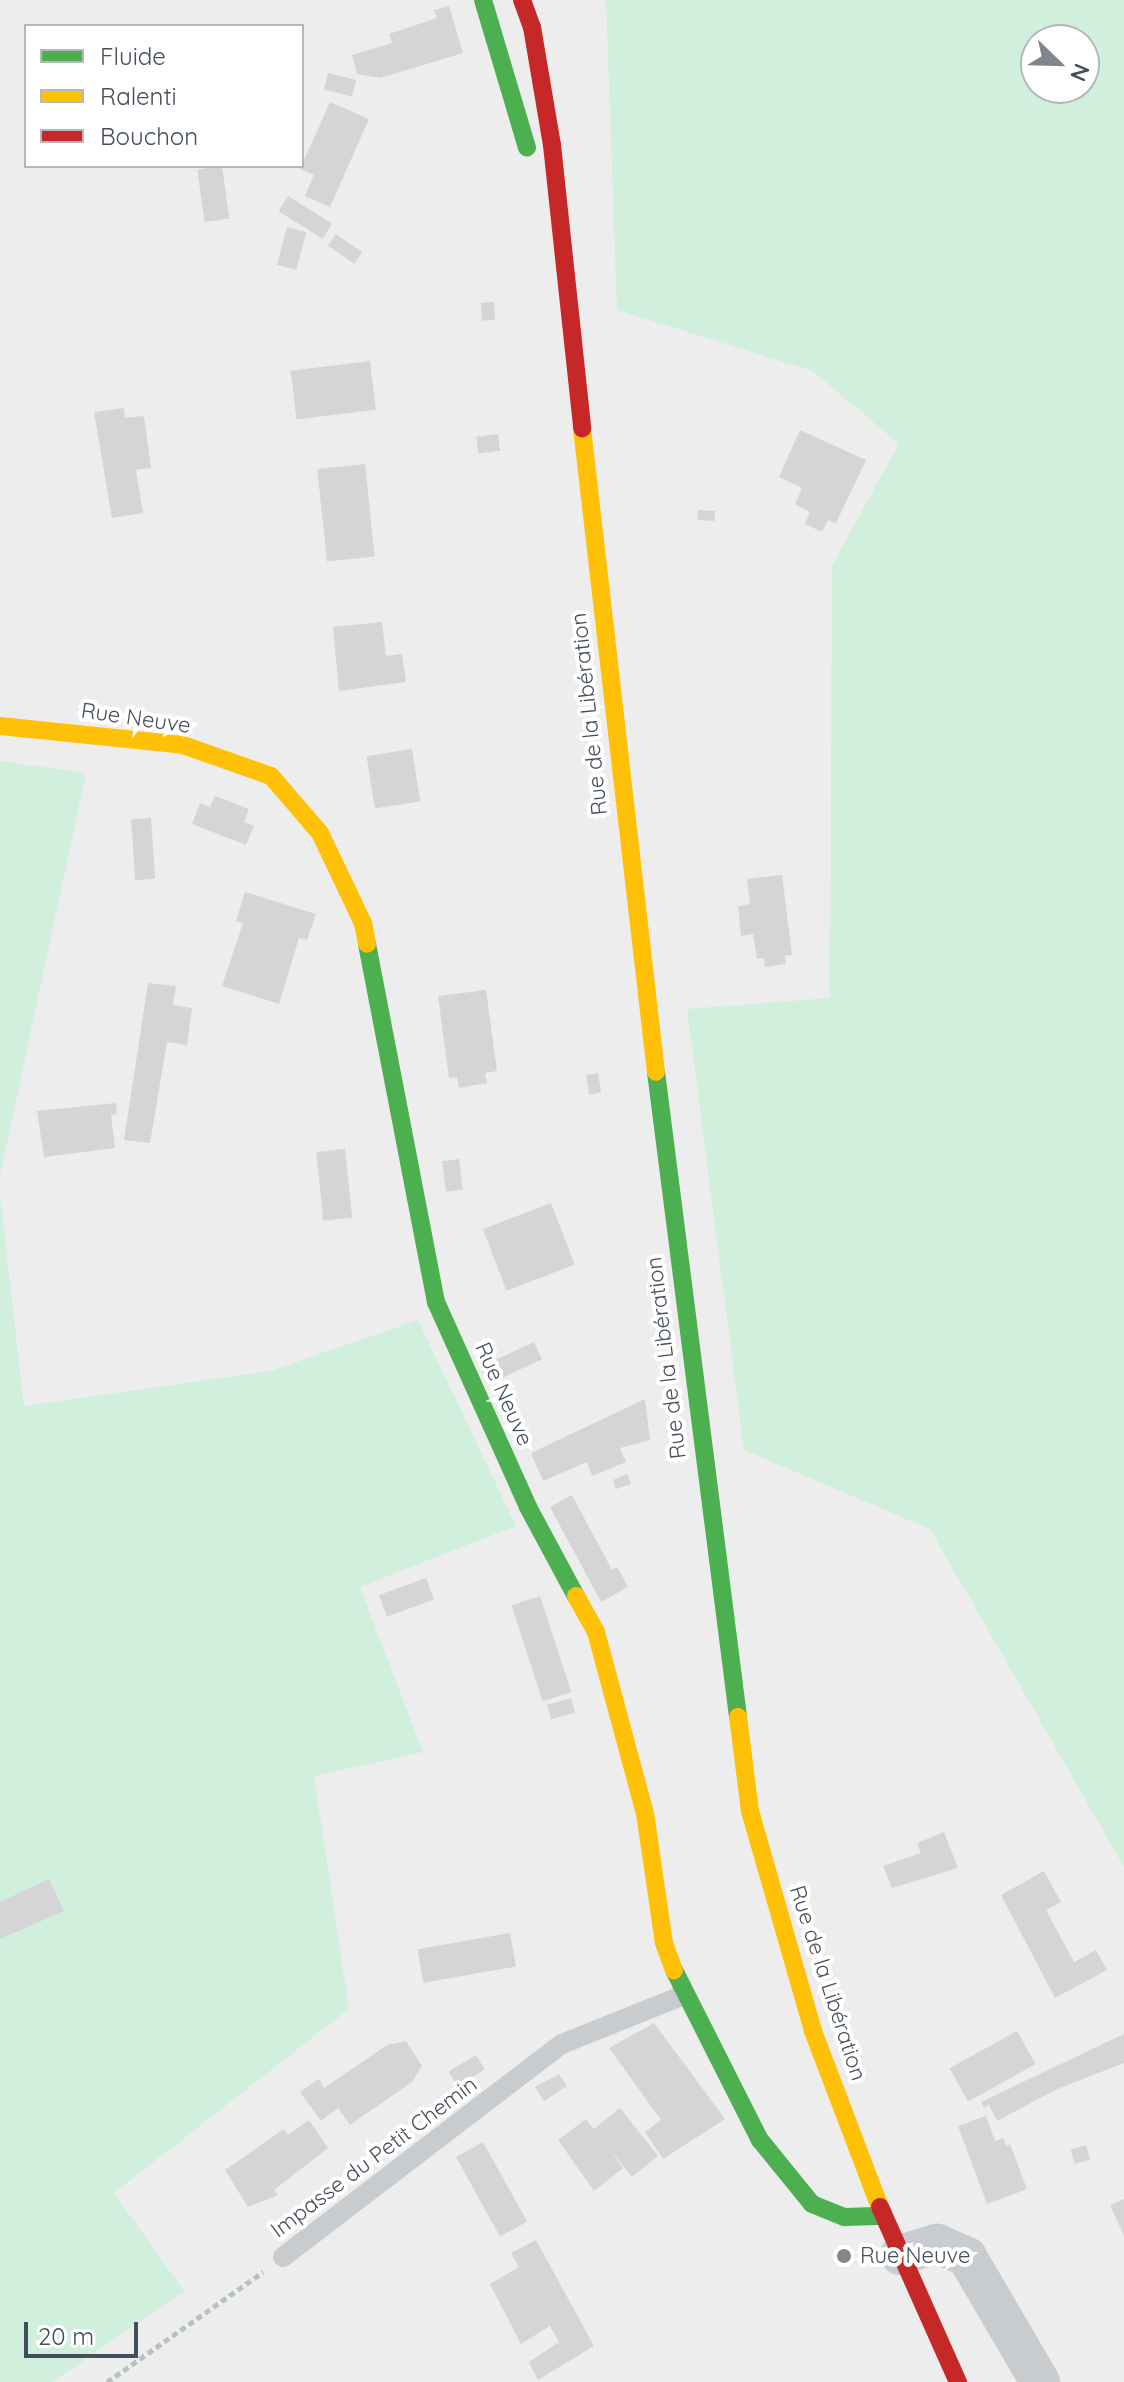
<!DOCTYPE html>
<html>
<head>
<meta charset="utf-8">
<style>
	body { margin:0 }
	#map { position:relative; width:1124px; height:2382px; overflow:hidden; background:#eeeded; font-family:Quicksand,sans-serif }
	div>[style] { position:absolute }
	.green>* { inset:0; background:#d0efdc }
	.building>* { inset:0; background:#d5d5d7; transform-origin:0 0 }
	.path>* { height:5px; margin-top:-2.5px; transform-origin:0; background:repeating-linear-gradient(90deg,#b5c2be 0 6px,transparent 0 10px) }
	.lane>* { height:20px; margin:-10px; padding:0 10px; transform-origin:10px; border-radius:10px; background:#c9ccce }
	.street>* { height:40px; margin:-20px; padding:0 20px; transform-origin:20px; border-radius:20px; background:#c9ccce }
	.fast>* { height:18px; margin:-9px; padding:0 9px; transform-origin:9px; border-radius:9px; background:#4caf50 }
	.slow>* { height:18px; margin:-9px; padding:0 9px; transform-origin:9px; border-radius:9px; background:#ffc107 }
	.jam>* { height:18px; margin:-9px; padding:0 9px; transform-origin:9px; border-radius:9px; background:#c62828 }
	.dots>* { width:22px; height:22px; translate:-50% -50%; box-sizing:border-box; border:4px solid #fff; border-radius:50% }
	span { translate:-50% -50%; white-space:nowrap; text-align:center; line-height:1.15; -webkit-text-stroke:8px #fff; paint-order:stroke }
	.street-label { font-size:22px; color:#444f5a }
	.poi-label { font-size:22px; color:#444f5a }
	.left { translate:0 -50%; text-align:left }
	.legend { position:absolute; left:24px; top:24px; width:280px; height:144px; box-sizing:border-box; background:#fff; border:2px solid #b4b9bd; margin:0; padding:10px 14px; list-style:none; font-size:24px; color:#444f5a }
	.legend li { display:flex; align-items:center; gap:16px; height:40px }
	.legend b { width:40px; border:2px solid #b4b9bd }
	.north { position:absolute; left:1020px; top:24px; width:80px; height:80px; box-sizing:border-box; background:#fff; border:2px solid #b4b9bd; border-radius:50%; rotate:113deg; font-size:22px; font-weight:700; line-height:32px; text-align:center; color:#444f5a }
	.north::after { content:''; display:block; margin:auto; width:28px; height:36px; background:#80868d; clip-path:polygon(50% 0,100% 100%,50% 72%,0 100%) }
	.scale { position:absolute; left:24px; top:2322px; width:114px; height:36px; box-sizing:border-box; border:4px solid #444f5a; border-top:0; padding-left:10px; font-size:24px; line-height:28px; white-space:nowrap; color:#444f5a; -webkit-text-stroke:6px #fff; paint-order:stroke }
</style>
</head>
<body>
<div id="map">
	<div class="green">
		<i style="clip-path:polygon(evenodd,606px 0,1124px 0,1124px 1867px,930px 1529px,744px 1450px,687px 1009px,830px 998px,832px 565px,899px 444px,813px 371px,617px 310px,606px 0,1084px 40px,1084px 88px,1036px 88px,1036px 40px,1084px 40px)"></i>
		<i style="clip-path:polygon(0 761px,86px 773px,0 1175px)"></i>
		<i style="clip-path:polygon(0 1196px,24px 1406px,270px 1371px,418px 1320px,516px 1526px,360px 1587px,423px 1752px,314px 1776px,349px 2009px,114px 2193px,184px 2291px,52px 2382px,0 2382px)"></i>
	</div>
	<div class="building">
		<i style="clip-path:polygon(449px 6px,463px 53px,380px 78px,357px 74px,352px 55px,392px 43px,389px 34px,437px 18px,434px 10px)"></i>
		<i style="left:328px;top:73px;width:29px;height:17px;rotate:14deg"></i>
		<i style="clip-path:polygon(330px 102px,369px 119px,330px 207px,305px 196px,314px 175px,300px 169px)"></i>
		<i style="left:222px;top:166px;width:53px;height:25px;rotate:82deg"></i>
		<i style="left:288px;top:196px;width:52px;height:18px;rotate:32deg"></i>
		<i style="left:287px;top:227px;width:20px;height:39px;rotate:15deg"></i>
		<i style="left:336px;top:234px;width:32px;height:14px;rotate:35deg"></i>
		<i style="left:494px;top:302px;width:18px;height:13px;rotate:87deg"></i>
		<i style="left:370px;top:361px;width:49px;height:80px;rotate:83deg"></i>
		<i style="clip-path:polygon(124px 408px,125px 418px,144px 416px,151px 468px,136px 470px,143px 513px,112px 518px,94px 412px)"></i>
		<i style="clip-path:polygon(800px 430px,866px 460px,836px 523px,828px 520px,822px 532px,805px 524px,810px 512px,795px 504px,802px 488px,779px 477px)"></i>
		<i style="left:498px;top:434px;width:17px;height:22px;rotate:83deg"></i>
		<i style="left:365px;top:464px;width:93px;height:48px;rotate:84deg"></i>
		<i style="left:698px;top:510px;width:17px;height:10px;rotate:3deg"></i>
		<i style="clip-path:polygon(382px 622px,386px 656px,402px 654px,406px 682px,339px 691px,333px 627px)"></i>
		<i style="left:412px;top:749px;width:53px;height:46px;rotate:81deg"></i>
		<i style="clip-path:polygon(215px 796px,249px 809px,244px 822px,254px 826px,246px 845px,192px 824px,200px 803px,210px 807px)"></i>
		<i style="left:151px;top:818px;width:61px;height:20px;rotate:86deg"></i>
		<i style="clip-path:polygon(782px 875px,792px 955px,785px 956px,786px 964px,765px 967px,764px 958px,757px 959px,753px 934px,741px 936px,738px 906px,750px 904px,747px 879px)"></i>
		<i style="clip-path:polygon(245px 892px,316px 914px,307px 940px,299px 938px,279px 1004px,222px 986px,243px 923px,236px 921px)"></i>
		<i style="clip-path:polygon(148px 983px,176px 986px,173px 1005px,192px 1008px,187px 1045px,167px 1042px,150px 1143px,124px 1140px)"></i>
		<i style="clip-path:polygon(486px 990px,497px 1071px,485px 1073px,487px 1083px,459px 1088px,457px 1077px,449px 1078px,438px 996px)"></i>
		<i style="left:598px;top:1073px;width:20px;height:12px;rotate:81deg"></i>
		<i style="clip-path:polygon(116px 1103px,117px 1114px,111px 1115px,115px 1148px,44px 1157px,37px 1111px)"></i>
		<i style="left:345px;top:1149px;width:69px;height:29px;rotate:84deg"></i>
		<i style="left:459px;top:1159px;width:31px;height:17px;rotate:83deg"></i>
		<i style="left:551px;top:1203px;width:66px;height:73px;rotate:69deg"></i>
		<i style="left:534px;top:1342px;width:19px;height:59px;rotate:65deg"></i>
		<i style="clip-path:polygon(645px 1399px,650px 1440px,620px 1448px,626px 1462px,592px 1476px,587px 1462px,543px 1481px,531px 1453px)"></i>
		<i style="clip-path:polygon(627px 1474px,631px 1484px,616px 1489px,613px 1480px)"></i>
		<i style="clip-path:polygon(572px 1495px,612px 1570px,617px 1567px,628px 1587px,601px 1602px,550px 1507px)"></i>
		<i style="left:426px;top:1578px;width:23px;height:50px;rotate:70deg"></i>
		<i style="left:540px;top:1596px;width:101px;height:30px;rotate:72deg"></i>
		<i style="left:571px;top:1698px;width:15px;height:25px;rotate:74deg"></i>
		<i style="clip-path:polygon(944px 1832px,958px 1868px,892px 1888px,883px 1866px,921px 1853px,917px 1843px)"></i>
		<i style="clip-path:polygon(1044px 1871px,1061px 1902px,1046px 1910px,1074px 1962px,1096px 1950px,1107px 1970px,1055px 1998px,1001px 1895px)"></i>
		<i style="clip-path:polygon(49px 1879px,64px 1911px,0 1939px,0 1902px)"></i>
		<i style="left:510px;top:1933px;width:34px;height:94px;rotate:80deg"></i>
		<i style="clip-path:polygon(654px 2023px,725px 2119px,663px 2159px,645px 2132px,661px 2120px,609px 2048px)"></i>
		<i style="left:1017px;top:2031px;width:38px;height:77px;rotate:61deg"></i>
		<i style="clip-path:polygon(1124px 2034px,1124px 2063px,1055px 2090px,997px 2121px,989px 2105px,984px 2108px,981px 2102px)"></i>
		<i style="clip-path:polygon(406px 2041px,422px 2066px,412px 2082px,350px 2125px,338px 2108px,321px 2121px,300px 2092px,319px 2079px,324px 2088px,387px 2045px)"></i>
		<i style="left:476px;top:2055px;width:17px;height:32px;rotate:59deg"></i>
		<i style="clip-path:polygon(559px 2074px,567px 2086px,544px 2101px,535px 2087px)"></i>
		<i style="clip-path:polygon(620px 2108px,658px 2156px,632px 2177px,608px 2147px,623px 2168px,594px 2191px,558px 2140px,586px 2119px,594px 2129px)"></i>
		<i style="clip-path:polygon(986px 2116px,995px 2141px,1003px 2138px,1006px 2146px,1010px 2144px,1027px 2189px,987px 2204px,958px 2126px)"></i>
		<i style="clip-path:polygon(309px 2120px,328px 2148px,274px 2190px,278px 2195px,248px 2207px,225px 2170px,284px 2129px,288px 2135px)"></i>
		<i style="left:483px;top:2142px;width:91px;height:31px;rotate:61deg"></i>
		<i style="left:1086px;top:2145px;width:15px;height:16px;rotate:74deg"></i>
		<i style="clip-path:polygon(1124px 2199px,1124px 2236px,1110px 2205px)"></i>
		<i style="clip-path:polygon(536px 2240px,594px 2346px,538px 2380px,529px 2362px,559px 2342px,550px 2326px,521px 2344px,490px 2284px,519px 2267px,511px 2253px)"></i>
	</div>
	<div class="path">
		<i style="left:107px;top:2382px;width:191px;rotate:-35.2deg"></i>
	</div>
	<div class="lane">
		<i style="left:283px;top:2257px;width:351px;rotate:-37.4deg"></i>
		<i style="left:562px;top:2044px;width:131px;rotate:-21.9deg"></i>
	</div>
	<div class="street">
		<i style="left:900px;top:2255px;width:39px;rotate:-17deg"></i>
		<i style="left:937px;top:2244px;width:33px;rotate:23deg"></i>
		<i style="left:967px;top:2257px;width:145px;rotate:59.7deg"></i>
	</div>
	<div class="fast">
		<i style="left:483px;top:0;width:154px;rotate:73.4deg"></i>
		<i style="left:367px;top:944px;width:365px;rotate:79.1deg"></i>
		<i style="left:436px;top:1302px;width:225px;rotate:65.8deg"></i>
		<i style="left:528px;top:1507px;width:101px;rotate:61.7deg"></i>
		<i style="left:656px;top:1072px;width:650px;rotate:82.75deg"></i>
		<i style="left:674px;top:1970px;width:191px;rotate:63.2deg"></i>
		<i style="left:760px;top:2140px;width:82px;rotate:50.9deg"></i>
		<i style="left:812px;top:2204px;width:35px;rotate:22deg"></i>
		<i style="left:845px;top:2217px;width:38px;rotate:-2deg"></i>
	</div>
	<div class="slow">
		<i style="left:582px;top:428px;width:648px;rotate:83.45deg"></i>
		<i style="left:0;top:726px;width:184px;rotate:5.9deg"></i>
		<i style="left:183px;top:745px;width:93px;rotate:19.4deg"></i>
		<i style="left:271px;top:776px;width:75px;rotate:49.3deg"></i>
		<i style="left:320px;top:833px;width:100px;rotate:64.5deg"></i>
		<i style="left:363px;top:923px;width:21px;rotate:79deg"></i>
		<i style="left:576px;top:1596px;width:41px;rotate:60.9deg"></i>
		<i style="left:596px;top:1632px;width:188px;rotate:74.9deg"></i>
		<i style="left:645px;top:1813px;width:131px;rotate:81.7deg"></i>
		<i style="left:664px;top:1943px;width:29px;rotate:70deg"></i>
		<i style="left:738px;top:1717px;width:95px;rotate:82.7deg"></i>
		<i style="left:750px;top:1811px;width:229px;rotate:74deg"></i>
		<i style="left:813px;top:2031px;width:188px;rotate:69.2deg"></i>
	</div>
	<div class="jam">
		<i style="left:522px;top:0;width:29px;rotate:70deg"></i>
		<i style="left:532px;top:27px;width:120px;rotate:80.4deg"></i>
		<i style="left:552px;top:145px;width:285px;rotate:83.9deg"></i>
		<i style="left:880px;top:2207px;width:192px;rotate:66deg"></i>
	</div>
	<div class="dots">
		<i style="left:844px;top:2256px;background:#80868d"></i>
	</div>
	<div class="street-label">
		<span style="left:589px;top:714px;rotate:-96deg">Rue de la Libération</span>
		<span style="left:136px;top:718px;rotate:8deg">Rue Neuve</span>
		<span style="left:666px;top:1358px;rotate:-97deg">Rue de la Libération</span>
		<span style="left:504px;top:1394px;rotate:66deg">Rue Neuve</span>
		<span style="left:828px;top:1983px;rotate:72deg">Rue de la Libération</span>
		<span style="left:374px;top:2157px;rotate:-37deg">Impasse du Petit Chemin</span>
	</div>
	<div class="poi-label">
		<span class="left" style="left:860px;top:2256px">Rue Neuve</span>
	</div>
	<ul class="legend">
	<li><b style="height:10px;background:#4caf50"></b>Fluide</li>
	<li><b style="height:10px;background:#ffc107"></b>Ralenti</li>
	<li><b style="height:10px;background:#c62828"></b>Bouchon</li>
	</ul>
	<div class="north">N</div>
	<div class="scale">20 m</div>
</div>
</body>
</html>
